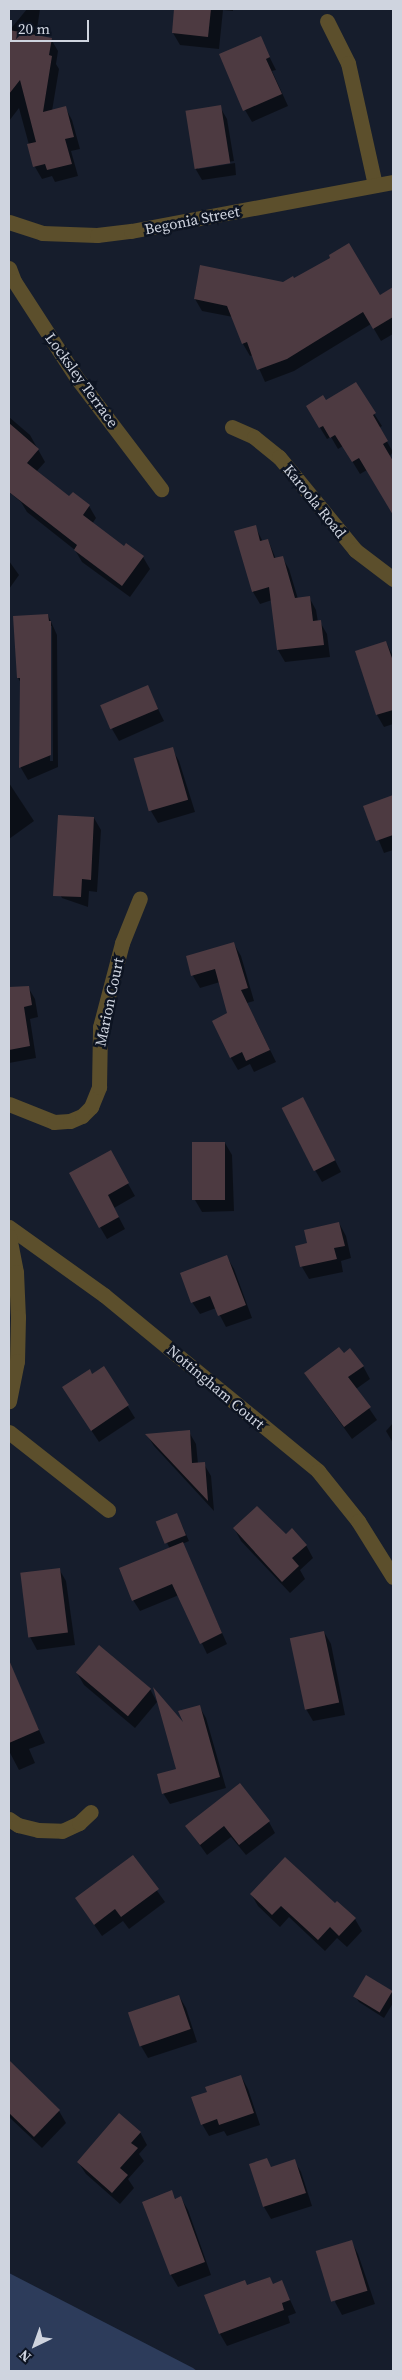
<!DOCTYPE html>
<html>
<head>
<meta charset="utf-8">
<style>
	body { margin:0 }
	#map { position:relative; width:402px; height:2380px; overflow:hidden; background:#161d2c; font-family:"Source Serif 4",serif }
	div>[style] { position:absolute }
	.green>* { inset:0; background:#2d3c5b }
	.shadow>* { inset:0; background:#0007 }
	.building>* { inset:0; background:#4d3a41; transform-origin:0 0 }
	.minor>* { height:15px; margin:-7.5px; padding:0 7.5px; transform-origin:7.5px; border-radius:7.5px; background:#5c4f2c }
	span { translate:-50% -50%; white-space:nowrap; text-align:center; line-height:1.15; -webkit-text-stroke:5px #0d1422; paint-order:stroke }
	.street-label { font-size:15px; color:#cfd4df }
	.frame { position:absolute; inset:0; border:10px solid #cfd4df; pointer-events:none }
	.north { position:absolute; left:10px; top:2320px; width:50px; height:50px; -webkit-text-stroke:4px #0d1422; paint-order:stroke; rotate:222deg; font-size:14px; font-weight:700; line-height:20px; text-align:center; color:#cfd4df }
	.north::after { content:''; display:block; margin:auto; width:18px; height:22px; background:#cfd4df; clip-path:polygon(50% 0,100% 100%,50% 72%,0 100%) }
	.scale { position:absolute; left:10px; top:20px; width:79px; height:22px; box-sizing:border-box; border:2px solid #cfd4df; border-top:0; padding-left:6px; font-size:15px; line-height:18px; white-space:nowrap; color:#cfd4df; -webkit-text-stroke:4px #0d1422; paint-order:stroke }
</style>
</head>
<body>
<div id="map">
	<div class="green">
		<i style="clip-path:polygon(9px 2273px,193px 2368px,197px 2371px,9px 2371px)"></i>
	</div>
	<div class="shadow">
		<i style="clip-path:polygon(27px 9px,40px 9px,36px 36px,51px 39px,58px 51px,56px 64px,59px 69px,52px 111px,65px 107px,72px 120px,80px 149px,71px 151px,78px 176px,55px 182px,52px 176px,42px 179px,35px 167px,19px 108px,9px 121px,9px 31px)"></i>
		<i style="clip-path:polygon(176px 9px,233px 9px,233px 11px,223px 10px,219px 49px,180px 45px,173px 33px)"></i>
		<i style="clip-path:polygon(260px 38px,276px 70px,272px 71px,288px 106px,252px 122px,245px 110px)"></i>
		<i style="clip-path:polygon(220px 107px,227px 119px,234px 161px,198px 167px,198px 169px,235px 163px,236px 175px,202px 180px,195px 168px)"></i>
		<i style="clip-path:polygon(283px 283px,379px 296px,393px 288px,393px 334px,381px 341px,371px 324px,294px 371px,265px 382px,253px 355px,250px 356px,243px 344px,233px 317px,202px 311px,195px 299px)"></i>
		<i style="clip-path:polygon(355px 384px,382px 426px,379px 428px,393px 452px,389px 457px,393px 463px,393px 513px,367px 470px,360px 474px,343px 446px,338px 449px,331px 437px,327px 439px,314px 418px,326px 402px)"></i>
		<i style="clip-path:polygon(9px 417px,30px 435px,45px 462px,36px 472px,69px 498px,89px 506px,96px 518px,92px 524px,124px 548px,143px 557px,150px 569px,130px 597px,82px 562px,75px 550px,27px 512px,21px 502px,9px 492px)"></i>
		<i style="clip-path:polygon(255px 526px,263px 542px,268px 540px,276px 559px,282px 557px,289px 569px,298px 599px,309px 597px,316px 610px,318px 622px,320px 622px,327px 634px,330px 657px,285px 662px,278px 650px,272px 600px,260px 604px,253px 592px)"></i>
		<i style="clip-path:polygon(9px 561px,19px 575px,9px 589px)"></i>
		<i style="clip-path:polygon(evenodd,48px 615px,57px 635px,58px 767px,28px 780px,21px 768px,21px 683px,18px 678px,15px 617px,48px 615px,50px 626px,52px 626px,53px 761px,50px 761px,50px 626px)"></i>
		<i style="clip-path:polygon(386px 642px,393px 656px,393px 724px,384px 727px,377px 715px,356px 652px)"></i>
		<i style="clip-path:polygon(147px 687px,164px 721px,119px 741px,112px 729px)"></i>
		<i style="clip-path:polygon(172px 749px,179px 761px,195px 812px,158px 823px,151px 811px)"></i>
		<i style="clip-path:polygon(9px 783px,34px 821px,9px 839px)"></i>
		<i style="clip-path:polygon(393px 797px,393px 850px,384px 853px,365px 807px)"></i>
		<i style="clip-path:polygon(94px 818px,101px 830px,97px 892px,89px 891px,88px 907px,62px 898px,55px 886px)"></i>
		<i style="clip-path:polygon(234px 944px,241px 956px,254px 1001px,247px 1003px,276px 1062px,254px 1072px,250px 1064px,238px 1070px,231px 1058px,229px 1014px,220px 982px,200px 988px,193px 976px,187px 957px)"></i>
		<i style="clip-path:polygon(28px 987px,35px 999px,38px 1017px,30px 1019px,36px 1058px,9px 1063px,9px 990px)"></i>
		<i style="clip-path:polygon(310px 1111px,341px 1172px,322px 1182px,315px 1170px)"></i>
		<i style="clip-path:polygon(225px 1143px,232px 1155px,234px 1211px,202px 1212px,195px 1200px)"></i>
		<i style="clip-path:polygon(110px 1152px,135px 1196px,114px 1208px,125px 1229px,107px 1239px,100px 1227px)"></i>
		<i style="clip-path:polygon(339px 1223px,346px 1236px,351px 1258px,341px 1261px,343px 1272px,309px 1279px,302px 1267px,297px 1246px,309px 1244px)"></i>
		<i style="clip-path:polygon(227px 1257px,234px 1269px,252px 1318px,226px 1327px,216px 1308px,200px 1314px,192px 1302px)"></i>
		<i style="clip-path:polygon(363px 1366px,370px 1379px,356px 1389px,377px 1420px,352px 1439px,305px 1374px)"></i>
		<i style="clip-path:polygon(104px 1368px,135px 1418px,99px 1442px,71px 1400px,92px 1375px)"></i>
		<i style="clip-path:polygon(393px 1423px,393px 1443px,386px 1431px)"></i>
		<i style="clip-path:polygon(189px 1432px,196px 1444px,198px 1464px,204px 1464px,211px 1476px,214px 1511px,154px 1446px,147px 1435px)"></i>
		<i style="clip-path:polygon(177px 1514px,189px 1541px,182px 1544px,227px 1644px,207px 1654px,179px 1595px,140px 1611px,133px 1600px,170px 1549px,157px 1522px)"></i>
		<i style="clip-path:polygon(268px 1517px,285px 1536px,306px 1545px,313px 1558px,300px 1570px,305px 1579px,290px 1593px,241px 1541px,234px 1528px)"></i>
		<i style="clip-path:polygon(59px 1569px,66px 1581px,75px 1645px,37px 1650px,30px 1637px)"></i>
		<i style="clip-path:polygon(324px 1632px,331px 1644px,345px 1715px,313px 1721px,306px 1709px)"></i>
		<i style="clip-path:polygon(77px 1673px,150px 1689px,157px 1702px,135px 1728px,84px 1685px)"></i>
		<i style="clip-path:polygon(22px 1693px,45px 1743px,29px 1749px,35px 1763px,19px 1770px,9px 1751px,9px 1699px)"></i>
		<i style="clip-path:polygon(199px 1706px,206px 1718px,226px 1788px,170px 1804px,163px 1793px,177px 1769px,186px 1728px)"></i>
		<i style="clip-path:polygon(269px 1822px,275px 1833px,246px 1855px,231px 1837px,207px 1855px,186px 1826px)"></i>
		<i style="clip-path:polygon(133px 1857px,165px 1902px,129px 1929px,123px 1921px,102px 1936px,76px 1899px)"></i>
		<i style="clip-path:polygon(251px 1894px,335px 1905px,337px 1902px,355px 1919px,362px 1931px,347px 1947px,337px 1938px,325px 1951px,289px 1917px,280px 1927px,258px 1906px)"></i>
		<i style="clip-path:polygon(392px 1992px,393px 2003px,384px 2018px,359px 2002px,355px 1996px)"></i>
		<i style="clip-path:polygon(179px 1996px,186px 2008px,197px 2042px,148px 2058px,141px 2046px,130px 2012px)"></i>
		<i style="clip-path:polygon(9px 2062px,59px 2111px,66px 2123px,42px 2148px,9px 2117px)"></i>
		<i style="clip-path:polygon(241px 2076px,248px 2089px,260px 2125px,227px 2136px,224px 2131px,209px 2136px,202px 2124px,209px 2093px)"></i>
		<i style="clip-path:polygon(140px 2132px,147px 2145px,139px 2154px,144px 2161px,128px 2179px,134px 2188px,120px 2204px,86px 2174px,78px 2162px)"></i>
		<i style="clip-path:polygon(294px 2160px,301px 2172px,312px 2206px,271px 2219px,264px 2207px,271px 2168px)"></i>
		<i style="clip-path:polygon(172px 2192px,176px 2200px,181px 2198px,188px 2210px,211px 2275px,178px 2287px,171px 2275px,144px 2203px)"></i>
		<i style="clip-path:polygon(351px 2241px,358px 2254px,375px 2304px,342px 2315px,335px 2302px)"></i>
		<i style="clip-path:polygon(282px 2282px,296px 2313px,288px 2316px,290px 2323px,227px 2346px,220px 2334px,206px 2296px,247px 2286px,273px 2285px)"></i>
	</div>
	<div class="building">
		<i style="clip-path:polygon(174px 9px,211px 9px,208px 37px,172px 33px)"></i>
		<i style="clip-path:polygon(9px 30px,52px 38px,49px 55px,52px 56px,43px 112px,66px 106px,74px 137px,65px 139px,72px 164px,47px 170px,45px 164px,33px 167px,27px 144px,36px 142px,20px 80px,9px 94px)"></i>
		<i style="clip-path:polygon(261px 36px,270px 57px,266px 59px,282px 94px,243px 111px,219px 54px)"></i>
		<i style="left:221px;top:105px;width:59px;height:36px;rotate:81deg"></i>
		<i style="clip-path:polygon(349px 243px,380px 295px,393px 287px,393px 317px,373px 329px,363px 312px,287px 359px,257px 370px,247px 342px,242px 344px,227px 306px,194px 299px,200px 265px,283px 282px,293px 276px,294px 278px,330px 258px,329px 255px)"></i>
		<i style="clip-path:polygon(356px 382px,376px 413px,373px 415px,388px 441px,383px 444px,393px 461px,393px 515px,359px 458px,352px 462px,335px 435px,330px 438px,323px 426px,319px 428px,306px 406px,323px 395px,326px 400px)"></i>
		<i style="clip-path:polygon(9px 423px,39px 449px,27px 463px,69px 496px,73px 492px,90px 505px,83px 515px,124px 546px,126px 543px,144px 556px,122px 586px,74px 550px,77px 545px,9px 492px)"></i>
		<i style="clip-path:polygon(256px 525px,260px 541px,268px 539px,274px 558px,283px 556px,295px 598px,310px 596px,313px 621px,321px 620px,324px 645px,277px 650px,269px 587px,252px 592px,234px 531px)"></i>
		<i style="clip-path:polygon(48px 614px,49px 621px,51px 621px,51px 755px,19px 768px,20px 678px,17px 678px,13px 616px)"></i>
		<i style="clip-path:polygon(386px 641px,393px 661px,393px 710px,376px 715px,355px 651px)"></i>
		<i style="left:148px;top:685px;width:26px;height:52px;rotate:67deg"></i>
		<i style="left:173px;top:747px;width:55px;height:41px;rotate:74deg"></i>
		<i style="clip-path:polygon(393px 795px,393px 835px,376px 841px,363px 806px)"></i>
		<i style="clip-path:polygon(58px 815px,94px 817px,91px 880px,82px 879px,81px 897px,53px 896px)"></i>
		<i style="clip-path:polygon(234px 942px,248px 988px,241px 990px,270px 1050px,246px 1061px,242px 1052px,230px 1058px,212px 1021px,227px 1013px,215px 969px,191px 976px,186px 956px)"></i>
		<i style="clip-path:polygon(29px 986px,32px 1005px,24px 1007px,30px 1046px,9px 1050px,9px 987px)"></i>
		<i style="left:303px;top:1097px;width:71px;height:24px;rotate:63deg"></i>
		<i style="left:192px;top:1142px;width:33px;height:58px"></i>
		<i style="clip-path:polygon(111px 1150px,129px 1183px,108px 1195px,119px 1217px,99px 1228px,69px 1173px)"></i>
		<i style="clip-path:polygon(339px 1222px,345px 1246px,334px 1248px,337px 1259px,300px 1267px,295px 1246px,307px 1243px,304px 1230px)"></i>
		<i style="clip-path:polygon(227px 1255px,246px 1305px,218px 1316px,210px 1296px,191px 1303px,180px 1273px)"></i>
		<i style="clip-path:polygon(339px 1347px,344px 1353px,350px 1348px,364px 1366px,348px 1377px,371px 1407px,344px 1427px,304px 1373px)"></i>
		<i style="clip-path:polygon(104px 1366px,129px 1405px,91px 1431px,62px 1387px,90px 1369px,92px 1374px)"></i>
		<i style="clip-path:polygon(190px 1430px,192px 1463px,205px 1462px,208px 1501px,145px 1434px)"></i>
		<i style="clip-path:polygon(257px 1506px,286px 1534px,292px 1528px,307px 1545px,292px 1558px,299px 1566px,282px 1582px,233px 1528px)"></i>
		<i style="left:177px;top:1513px;width:24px;height:23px;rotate:68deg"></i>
		<i style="clip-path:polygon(183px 1542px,222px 1633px,200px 1644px,172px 1584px,132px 1601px,119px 1568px)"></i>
		<i style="left:60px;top:1568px;width:65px;height:40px;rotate:83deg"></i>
		<i style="left:324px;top:1631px;width:73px;height:35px;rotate:78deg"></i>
		<i style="left:99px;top:1645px;width:68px;height:36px;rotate:40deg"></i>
		<i style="clip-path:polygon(9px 1660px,39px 1730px,9px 1743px)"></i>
		<i style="clip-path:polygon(153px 1687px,183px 1722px,178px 1711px,200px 1705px,220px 1777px,162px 1794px,157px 1774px,176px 1769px)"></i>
		<i style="clip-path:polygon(240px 1783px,270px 1821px,239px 1845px,224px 1826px,200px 1845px,185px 1826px)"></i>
		<i style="clip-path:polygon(133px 1855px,159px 1889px,121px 1917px,115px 1909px,94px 1925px,75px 1898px)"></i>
		<i style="clip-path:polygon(285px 1857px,335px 1903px,337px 1901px,356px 1918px,339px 1936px,330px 1927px,318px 1940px,281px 1906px,272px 1915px,250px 1894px)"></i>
		<i style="left:366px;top:1975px;width:31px;height:25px;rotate:31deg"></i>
		<i style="left:179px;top:1995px;width:36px;height:54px;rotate:71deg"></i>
		<i style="clip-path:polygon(9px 2060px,60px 2110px,34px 2137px,9px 2113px)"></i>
		<i style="clip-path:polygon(241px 2075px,254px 2113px,219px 2125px,217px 2119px,201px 2125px,191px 2097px,207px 2092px,205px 2087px)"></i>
		<i style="clip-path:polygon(119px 2113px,141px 2132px,131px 2143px,138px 2148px,120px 2168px,128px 2175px,112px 2193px,77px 2162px)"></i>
		<i style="clip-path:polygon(267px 2158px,271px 2167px,295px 2159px,306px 2193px,263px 2207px,249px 2164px)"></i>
		<i style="clip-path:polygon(172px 2190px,175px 2199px,181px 2196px,205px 2262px,170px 2275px,142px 2202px)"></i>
		<i style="left:352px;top:2240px;width:53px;height:38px;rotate:73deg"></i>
		<i style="clip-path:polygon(270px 2277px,273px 2284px,282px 2280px,290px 2300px,282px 2303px,284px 2310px,219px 2334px,204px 2295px,245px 2280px,247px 2285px)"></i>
	</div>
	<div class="minor">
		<i style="left:327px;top:21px;width:47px;rotate:63.4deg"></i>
		<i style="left:348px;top:63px;width:125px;rotate:77.5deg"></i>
		<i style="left:9px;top:222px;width:35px;rotate:18deg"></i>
		<i style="left:42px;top:233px;width:55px;rotate:2.1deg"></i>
		<i style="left:97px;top:235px;width:34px;rotate:-7deg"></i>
		<i style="left:131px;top:231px;width:267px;rotate:-10.6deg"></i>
		<i style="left:9px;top:268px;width:14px;rotate:69deg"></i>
		<i style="left:14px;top:281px;width:114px;rotate:57.1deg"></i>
		<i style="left:76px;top:377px;width:141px;rotate:52.8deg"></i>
		<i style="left:232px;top:427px;width:24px;rotate:24deg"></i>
		<i style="left:254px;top:437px;width:32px;rotate:39deg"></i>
		<i style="left:279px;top:457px;width:120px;rotate:50.7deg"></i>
		<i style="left:355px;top:550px;width:48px;rotate:37.3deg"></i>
		<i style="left:9px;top:1104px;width:48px;rotate:21.8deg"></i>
		<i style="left:54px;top:1122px;width:16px;rotate:-4deg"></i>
		<i style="left:70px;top:1121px;width:13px;rotate:-23deg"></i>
		<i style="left:82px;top:1116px;width:13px;rotate:-45deg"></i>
		<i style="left:91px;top:1107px;width:22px;rotate:-68deg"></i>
		<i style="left:99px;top:1087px;width:60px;rotate:-89deg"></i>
		<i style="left:100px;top:1027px;width:87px;rotate:-75.3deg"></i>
		<i style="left:122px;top:943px;width:48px;rotate:-68.2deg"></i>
		<i style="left:9px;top:1227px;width:117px;rotate:35.6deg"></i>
		<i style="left:104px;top:1295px;width:277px;rotate:39.4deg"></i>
		<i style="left:318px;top:1471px;width:64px;rotate:51.3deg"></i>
		<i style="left:358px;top:1521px;width:66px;rotate:58deg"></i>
		<i style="left:9px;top:1236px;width:37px;rotate:79deg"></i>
		<i style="left:16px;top:1272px;width:45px;rotate:87.5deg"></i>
		<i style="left:18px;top:1317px;width:44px;rotate:91.3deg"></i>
		<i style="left:17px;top:1361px;width:41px;rotate:101.3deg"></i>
		<i style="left:9px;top:1432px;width:126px;rotate:38.2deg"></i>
		<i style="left:9px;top:1819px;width:11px;rotate:34deg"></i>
		<i style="left:18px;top:1825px;width:21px;rotate:14deg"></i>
		<i style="left:38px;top:1830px;width:24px;rotate:2deg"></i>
		<i style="left:62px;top:1831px;width:19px;rotate:-25deg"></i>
		<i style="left:79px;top:1823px;width:16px;rotate:-43deg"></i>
	</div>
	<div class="street-label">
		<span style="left:192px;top:220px;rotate:-11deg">Begonia Street</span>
		<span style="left:82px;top:380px;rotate:54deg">Locksley Terrace</span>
		<span style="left:315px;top:501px;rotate:51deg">Karoola Road</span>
		<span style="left:109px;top:1002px;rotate:-78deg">Marion Court</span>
		<span style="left:216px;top:1387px;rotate:40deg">Nottingham Court</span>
	</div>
	<div class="frame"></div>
	<div class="north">N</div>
	<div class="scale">20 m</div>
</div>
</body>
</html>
